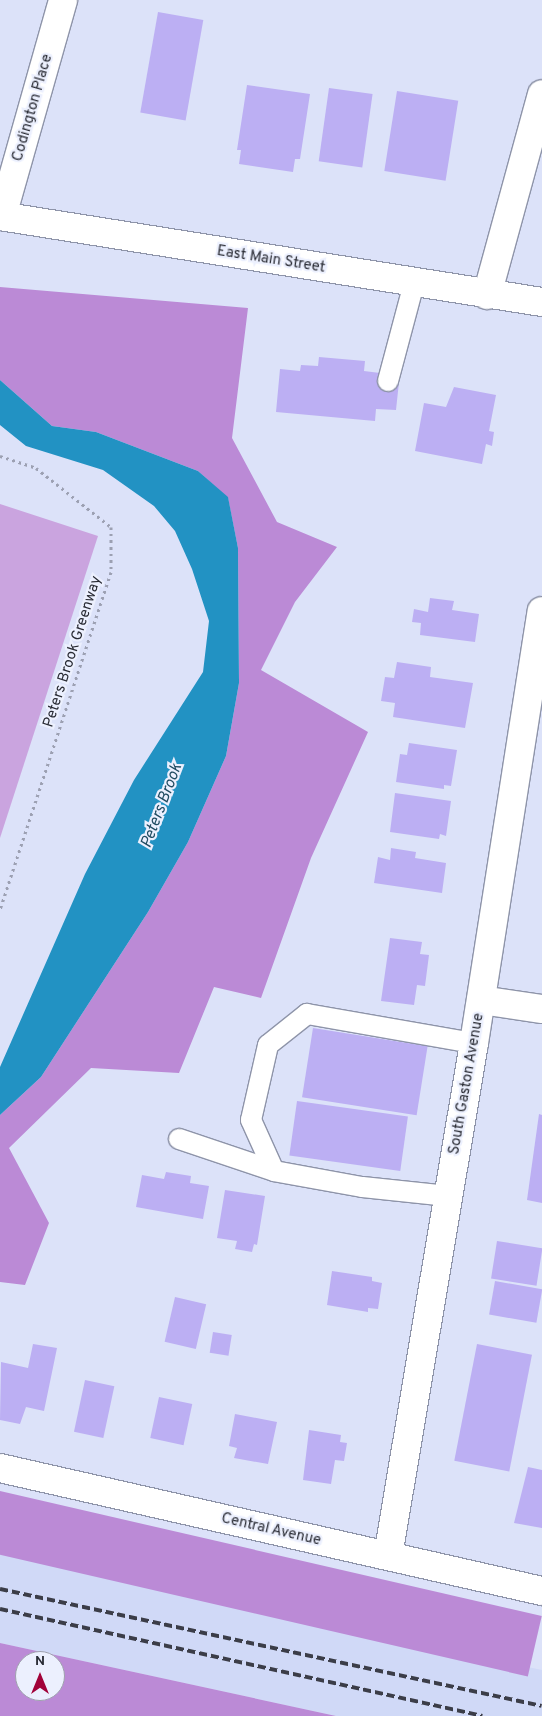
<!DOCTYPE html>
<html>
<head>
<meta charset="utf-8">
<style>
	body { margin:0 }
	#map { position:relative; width:542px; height:1716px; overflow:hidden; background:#dce2f9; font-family:Overpass,sans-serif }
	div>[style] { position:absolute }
	.built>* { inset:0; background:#d0d9f7 }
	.green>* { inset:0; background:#caa4df }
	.forest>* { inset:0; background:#bb8ad6; transform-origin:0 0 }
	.water>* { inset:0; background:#2292c3 }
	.building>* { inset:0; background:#bcaff3; transform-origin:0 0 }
	.path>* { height:3px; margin-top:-1.5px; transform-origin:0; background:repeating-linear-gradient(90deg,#9ca0b2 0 2.5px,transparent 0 6.5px) }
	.roads { filter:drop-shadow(1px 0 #8e94a9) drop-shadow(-1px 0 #8e94a9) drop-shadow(0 1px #8e94a9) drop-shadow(0 -1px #8e94a9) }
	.service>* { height:20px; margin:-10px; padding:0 10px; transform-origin:10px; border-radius:10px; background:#fff }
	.minor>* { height:28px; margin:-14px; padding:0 14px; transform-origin:14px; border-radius:14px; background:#fff }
	.tertiary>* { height:28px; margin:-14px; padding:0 14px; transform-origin:14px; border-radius:14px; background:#fff }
	.rail>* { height:4px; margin-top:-2px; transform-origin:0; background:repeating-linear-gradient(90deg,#3b3d48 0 8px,transparent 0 12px) }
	span { translate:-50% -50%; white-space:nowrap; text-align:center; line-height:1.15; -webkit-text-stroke:4.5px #ecf0fe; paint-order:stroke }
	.street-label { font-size:15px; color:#292b34 }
	.water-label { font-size:16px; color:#214c62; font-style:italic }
	.north { position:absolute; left:15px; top:1651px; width:50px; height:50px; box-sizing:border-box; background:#ecf0fe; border:1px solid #9ea1ad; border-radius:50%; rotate:0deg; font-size:14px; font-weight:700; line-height:20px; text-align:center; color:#292b34 }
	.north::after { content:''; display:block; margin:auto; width:18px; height:22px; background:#a10239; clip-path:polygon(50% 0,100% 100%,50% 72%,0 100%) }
</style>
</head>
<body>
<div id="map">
	<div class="built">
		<i style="clip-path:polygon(0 1553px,542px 1670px,542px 1716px,336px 1716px,0 1643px)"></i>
	</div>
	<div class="green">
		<i style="clip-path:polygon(0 504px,98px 536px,0 838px)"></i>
	</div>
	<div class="forest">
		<i style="clip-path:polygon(0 287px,248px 308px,232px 438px,277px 522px,337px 547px,295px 602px,261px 670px,368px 732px,311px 858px,261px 998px,214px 987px,179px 1073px,91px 1068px,9px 1148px,49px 1223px,25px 1285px,0 1282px,0 1115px,41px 1077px,148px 912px,188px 842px,226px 756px,239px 683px,238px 548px,228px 498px,198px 471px,96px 432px,52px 426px,0 380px)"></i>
		<i style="left:0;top:1491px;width:556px;height:62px;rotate:13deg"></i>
		<i style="clip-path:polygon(evenodd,0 1643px,336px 1716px,0 1716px,0 1643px,25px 1661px,55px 1661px,55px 1691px,25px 1691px,25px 1661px)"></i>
	</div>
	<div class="water">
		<i style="clip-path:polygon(0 380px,52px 426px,96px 432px,198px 471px,228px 497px,238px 548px,239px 683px,226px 756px,188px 842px,148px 912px,41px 1077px,0 1115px,0 1067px,85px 874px,134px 780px,203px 672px,209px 621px,192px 569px,175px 531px,154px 506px,103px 470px,26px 446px,0 425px)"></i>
	</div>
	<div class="building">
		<i style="left:158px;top:12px;width:46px;height:102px;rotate:10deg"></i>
		<i style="clip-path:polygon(247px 85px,310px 94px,300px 159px,295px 159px,293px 172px,239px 164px,241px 150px,237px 150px)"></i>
		<i style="left:329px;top:88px;width:44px;height:74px;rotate:8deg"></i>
		<i style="left:397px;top:91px;width:62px;height:81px;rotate:9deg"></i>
		<i style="clip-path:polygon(319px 357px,365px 361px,364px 371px,380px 373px,380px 380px,399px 382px,396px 410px,376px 409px,375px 421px,276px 412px,280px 369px,300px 371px,301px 365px,318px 366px)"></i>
		<i style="clip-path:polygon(454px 387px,496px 395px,489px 431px,494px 432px,492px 446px,486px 444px,482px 464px,415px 451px,424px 403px,446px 407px)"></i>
		<i style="clip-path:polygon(430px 598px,454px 601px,452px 610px,479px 614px,475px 642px,420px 635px,421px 623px,412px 622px,414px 609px,428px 612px)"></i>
		<i style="clip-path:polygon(397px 662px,431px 667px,430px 677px,473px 683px,465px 728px,393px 717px,395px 703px,381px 701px,385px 677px,394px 678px)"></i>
		<i style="clip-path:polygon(409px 743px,457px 750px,451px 786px,444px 785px,444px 789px,396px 782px,400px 754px,407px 755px)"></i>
		<i style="clip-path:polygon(395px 793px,451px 801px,446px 836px,440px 834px,439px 839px,390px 832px)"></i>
		<i style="clip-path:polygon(391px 848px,416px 852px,415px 858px,446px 863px,442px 893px,374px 883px,378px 857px,390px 860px)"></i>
		<i style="clip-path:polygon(390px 938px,422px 942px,420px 954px,429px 955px,425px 986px,417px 985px,414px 1005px,381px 1001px)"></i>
		<i style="left:313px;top:1028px;width:116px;height:70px;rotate:9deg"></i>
		<i style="left:297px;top:1101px;width:112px;height:55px;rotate:8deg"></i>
		<i style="clip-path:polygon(539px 1114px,542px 1115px,542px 1203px,527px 1200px)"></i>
		<i style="clip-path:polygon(166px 1172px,191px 1176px,190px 1183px,209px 1186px,203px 1219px,136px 1207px,142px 1175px,164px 1179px)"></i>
		<i style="clip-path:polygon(225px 1190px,265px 1196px,257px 1245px,254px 1244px,252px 1252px,235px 1249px,237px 1241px,217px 1238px)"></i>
		<i style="left:497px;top:1241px;width:46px;height:38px;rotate:9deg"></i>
		<i style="clip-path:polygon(332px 1271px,372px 1277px,372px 1281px,382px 1283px,378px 1309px,368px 1308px,368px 1312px,327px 1305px)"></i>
		<i style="left:495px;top:1281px;width:48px;height:34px;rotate:10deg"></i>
		<i style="left:175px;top:1297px;width:32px;height:46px;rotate:13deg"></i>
		<i style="left:213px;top:1332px;width:19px;height:21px;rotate:9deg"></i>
		<i style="clip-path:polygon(33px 1344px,57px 1348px,44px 1411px,26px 1407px,20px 1424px,0 1420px,1px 1362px,28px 1368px)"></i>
		<i style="left:477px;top:1344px;width:56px;height:119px;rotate:11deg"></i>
		<i style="left:85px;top:1380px;width:30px;height:53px;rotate:12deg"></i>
		<i style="left:159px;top:1397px;width:34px;height:42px;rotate:12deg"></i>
		<i style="clip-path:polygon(235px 1414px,277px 1422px,268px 1464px,234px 1458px,237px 1448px,229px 1446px)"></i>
		<i style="clip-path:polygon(309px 1430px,341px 1435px,340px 1442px,347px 1443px,344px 1461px,335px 1460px,331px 1484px,303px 1480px)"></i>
		<i style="clip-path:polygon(528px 1467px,542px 1470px,542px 1528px,514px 1523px)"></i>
	</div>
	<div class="path">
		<i style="left:0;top:456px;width:38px;rotate:18deg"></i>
		<i style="left:36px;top:468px;width:95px;rotate:38.2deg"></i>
		<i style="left:111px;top:527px;width:45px;rotate:90deg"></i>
		<i style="left:111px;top:572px;width:355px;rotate:108.2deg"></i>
	</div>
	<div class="roads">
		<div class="service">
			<i style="left:388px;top:381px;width:101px;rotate:-75.1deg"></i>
			<i style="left:179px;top:1139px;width:100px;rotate:18.6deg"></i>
			<i style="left:448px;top:1196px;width:86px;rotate:-174deg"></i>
			<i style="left:362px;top:1187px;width:89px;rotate:-169.7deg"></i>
			<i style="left:274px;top:1171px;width:56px;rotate:-114.3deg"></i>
			<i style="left:251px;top:1120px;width:77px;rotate:-77.2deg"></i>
			<i style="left:268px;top:1045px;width:50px;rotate:-38.5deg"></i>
			<i style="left:307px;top:1014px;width:169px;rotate:9.9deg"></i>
		</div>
		<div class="minor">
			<i style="left:2px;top:216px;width:224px;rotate:-74.2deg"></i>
			<i style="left:481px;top:1000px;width:62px;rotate:8.4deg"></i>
			<i style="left:0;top:1468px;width:556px;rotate:12.79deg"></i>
			<i style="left:388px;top:1556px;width:520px;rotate:-80.48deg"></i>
			<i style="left:474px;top:1043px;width:437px;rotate:-81.1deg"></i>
		</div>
		<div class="tertiary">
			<i style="left:0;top:216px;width:549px;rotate:9.02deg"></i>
			<i style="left:487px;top:295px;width:208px;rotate:-74.7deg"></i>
		</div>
	</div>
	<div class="rail">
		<i style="left:0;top:1589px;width:554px;rotate:12.18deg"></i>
		<i style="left:0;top:1609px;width:494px;rotate:12.5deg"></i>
	</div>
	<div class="street-label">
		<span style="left:33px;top:108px;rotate:-74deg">Codington Place</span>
		<span style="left:271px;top:260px;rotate:9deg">East Main Street</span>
		<span style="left:73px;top:652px;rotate:-72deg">Peters Brook Greenway</span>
		<span style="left:467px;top:1084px;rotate:-80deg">South Gaston Avenue</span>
		<span style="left:271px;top:1530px;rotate:13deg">Central Avenue</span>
	</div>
	<div class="water-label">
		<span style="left:162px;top:806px;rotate:-69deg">Peters Brook</span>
	</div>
	<div class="north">N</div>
</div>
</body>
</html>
